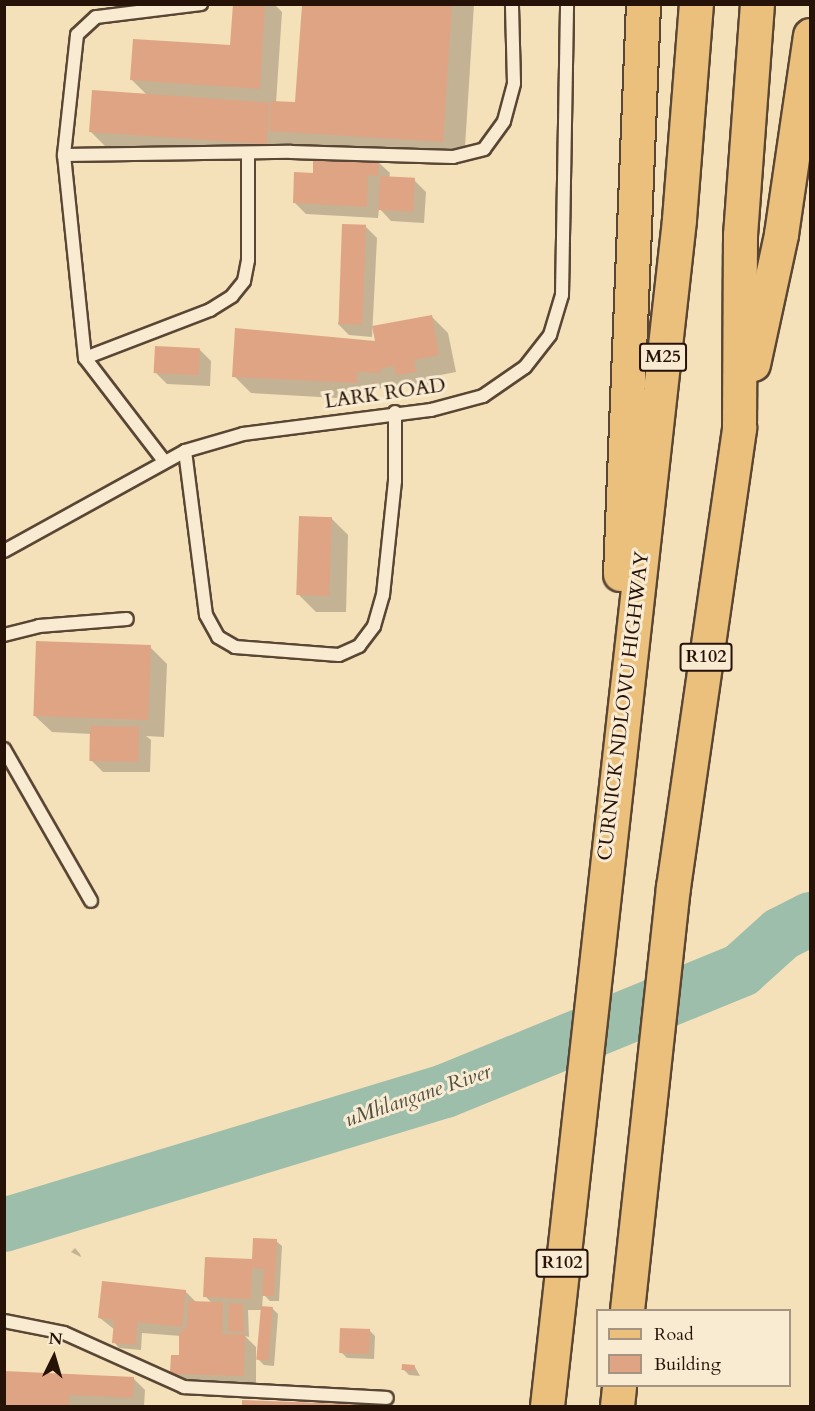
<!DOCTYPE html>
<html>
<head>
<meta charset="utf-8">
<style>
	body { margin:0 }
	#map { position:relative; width:815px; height:1411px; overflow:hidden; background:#f4e0b9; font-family:Cardo,serif }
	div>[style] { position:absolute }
	.shadow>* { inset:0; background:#0003 }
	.river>* { height:54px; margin:-27px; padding:0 27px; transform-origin:27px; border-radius:27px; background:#9cbeab }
	.building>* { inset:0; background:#dfa484; transform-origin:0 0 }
	.roads { filter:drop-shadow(2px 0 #5a4634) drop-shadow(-2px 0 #5a4634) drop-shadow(0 2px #5a4634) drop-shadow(0 -2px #5a4634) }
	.service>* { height:12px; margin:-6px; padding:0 6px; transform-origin:6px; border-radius:6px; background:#f8ebd2 }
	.primary>* { height:33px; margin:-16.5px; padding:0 16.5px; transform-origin:16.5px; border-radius:16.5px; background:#eac07c }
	span { translate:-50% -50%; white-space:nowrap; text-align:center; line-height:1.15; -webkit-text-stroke:6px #f8ebd2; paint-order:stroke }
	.shield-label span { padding:2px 4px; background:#f8ebd2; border:2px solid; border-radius:4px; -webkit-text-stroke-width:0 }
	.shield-label { font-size:18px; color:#271208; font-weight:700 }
	.street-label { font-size:20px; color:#271208 }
	.water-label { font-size:21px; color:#504e41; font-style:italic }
	.frame { position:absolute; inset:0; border:6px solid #271208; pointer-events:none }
	.legend { position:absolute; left:596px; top:1309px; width:195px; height:78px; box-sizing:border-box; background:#f8ebd2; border:2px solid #a49481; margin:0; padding:8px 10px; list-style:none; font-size:18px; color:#271208 }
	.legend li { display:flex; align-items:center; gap:12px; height:30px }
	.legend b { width:30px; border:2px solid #a49481 }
	.north { position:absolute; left:24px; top:1327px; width:60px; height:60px; -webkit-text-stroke:4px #f8ebd2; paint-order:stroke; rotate:5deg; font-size:16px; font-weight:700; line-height:24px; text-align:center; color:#271208 }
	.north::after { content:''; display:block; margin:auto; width:21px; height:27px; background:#271208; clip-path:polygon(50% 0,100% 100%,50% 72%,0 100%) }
</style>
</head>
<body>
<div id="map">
	<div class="shadow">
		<i style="clip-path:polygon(234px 4px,274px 4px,282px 12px,276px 103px,297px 104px,303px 4px,474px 4px,464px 163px,319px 154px,378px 162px,390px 173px,389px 178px,414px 180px,426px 192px,424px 223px,391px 221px,379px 208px,378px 218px,306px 214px,294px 202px,314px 175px,315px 153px,292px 152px,284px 144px,283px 160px,108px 149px,91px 132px,147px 95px,132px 80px,232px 47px)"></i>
		<i style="clip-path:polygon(366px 227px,377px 238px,372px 337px,349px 335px,338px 324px)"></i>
		<i style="clip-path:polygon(431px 316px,448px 333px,456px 372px,430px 377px,432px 388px,414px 391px,406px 383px,398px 385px,397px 389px,374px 388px,373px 400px,251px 393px,234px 376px,377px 342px)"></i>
		<i style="clip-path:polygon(199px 349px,211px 361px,210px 386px,167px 384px,156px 373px)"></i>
		<i style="clip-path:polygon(331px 518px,348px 535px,346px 612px,316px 612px,299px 595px)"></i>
		<i style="clip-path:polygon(150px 647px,167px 664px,164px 737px,146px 736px,151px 740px,150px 772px,103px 772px,91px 760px,92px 734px,52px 732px,34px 715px)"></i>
		<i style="clip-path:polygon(276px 1241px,282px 1246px,279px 1301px,270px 1301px,263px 1294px,262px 1308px,272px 1308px,278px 1314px,274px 1366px,264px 1365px,259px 1360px,262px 1310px,248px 1310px,249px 1337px,245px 1336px,256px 1347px,256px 1387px,183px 1385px,172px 1374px,180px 1357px,181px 1336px,142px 1333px,141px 1350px,119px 1348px,114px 1342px,115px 1330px,100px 1318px,185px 1291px,197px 1303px,212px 1303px,205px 1296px)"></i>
		<i style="clip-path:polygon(75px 1248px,80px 1254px,81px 1257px,71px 1252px)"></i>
		<i style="clip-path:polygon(370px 1331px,375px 1336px,374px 1359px,347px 1358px,341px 1352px)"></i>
		<i style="clip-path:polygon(415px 1367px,420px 1376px,409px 1375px,403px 1369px)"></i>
		<i style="clip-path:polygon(4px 1373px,134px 1379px,145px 1390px,144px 1406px,4px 1406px)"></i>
		<i style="clip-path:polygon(244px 1401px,384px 1406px,244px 1406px)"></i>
	</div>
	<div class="river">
		<i style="left:4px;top:1225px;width:461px;rotate:-16.9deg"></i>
		<i style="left:445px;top:1091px;width:320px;rotate:-22.2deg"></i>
		<i style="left:741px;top:970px;width:54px;rotate:-42deg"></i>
		<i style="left:781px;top:934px;width:33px;rotate:-27deg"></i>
	</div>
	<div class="building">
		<i style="clip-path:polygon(233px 4px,265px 4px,260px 89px,130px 80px,133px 39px,230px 45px)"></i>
		<i style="clip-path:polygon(302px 5px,452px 5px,443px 142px,269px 131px,271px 101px,295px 102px)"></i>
		<i style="left:92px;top:90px;width:178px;height:42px;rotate:4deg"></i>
		<i style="clip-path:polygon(313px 154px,379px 160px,378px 176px,368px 175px,367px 207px,293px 203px,294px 172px,313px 173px)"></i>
		<i style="left:380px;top:176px;width:35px;height:34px;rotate:3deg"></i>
		<i style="left:342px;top:224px;width:24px;height:100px;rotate:2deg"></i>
		<i style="clip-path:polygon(432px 315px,439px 355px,414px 360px,416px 372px,396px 375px,394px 366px,381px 368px,381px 373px,357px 372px,357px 383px,232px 377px,235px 328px,375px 341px,372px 326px)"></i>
		<i style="left:155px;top:346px;width:45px;height:27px;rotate:3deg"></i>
		<i style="left:299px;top:516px;width:33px;height:79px;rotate:2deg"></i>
		<i style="left:36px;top:641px;width:115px;height:75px;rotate:2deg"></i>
		<i style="left:90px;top:726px;width:49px;height:35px;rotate:1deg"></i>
		<i style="clip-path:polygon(253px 1238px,277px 1239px,274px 1296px,262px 1296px,264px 1269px,252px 1268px,251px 1299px,203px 1297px,205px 1257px,252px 1259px)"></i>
		<i style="clip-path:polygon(102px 1281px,186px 1290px,182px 1327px,137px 1322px,136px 1345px,112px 1343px,114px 1320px,98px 1318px)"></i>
		<i style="clip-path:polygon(188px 1301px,223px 1302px,222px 1334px,245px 1334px,244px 1376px,170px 1374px,171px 1355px,179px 1355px,179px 1333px,187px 1326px)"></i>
		<i style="clip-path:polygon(229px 1303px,243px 1304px,244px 1332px,228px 1331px)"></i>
		<i style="left:261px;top:1306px;width:12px;height:54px;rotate:5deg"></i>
		<i style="left:340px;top:1328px;width:30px;height:25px;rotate:2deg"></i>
		<i style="left:402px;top:1364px;width:13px;height:6px;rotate:4deg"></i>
		<i style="clip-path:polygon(4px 1371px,134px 1377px,133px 1398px,69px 1395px,69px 1406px,4px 1406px)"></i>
		<i style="clip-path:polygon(242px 1400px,373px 1405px,373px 1406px,242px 1406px)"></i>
	</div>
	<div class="roads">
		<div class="service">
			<i style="left:201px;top:4px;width:106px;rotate:172.9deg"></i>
			<i style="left:96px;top:17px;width:26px;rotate:137deg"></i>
			<i style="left:77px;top:35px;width:121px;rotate:96.2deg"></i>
			<i style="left:64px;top:155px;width:227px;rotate:-0.8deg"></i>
			<i style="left:291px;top:152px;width:162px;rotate:1.8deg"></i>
			<i style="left:453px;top:157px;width:32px;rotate:-14deg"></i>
			<i style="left:484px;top:149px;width:34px;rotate:-54deg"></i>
			<i style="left:504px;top:121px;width:39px;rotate:-75deg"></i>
			<i style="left:514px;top:83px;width:79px;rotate:-91.5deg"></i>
			<i style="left:64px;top:155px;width:204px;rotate:84.1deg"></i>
			<i style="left:85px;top:358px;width:134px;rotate:-21deg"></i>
			<i style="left:210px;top:310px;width:26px;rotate:-32deg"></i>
			<i style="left:232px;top:296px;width:19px;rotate:-51deg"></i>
			<i style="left:244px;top:281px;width:21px;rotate:-79deg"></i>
			<i style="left:248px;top:260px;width:106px;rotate:-90deg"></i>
			<i style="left:85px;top:358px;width:130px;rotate:52.5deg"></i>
			<i style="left:185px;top:451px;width:165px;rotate:82.7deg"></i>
			<i style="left:206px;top:615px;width:25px;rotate:61deg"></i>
			<i style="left:218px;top:637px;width:20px;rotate:30deg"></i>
			<i style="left:235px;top:647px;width:104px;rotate:4.4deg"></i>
			<i style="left:339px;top:655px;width:22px;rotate:-24deg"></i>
			<i style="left:359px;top:646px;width:25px;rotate:-53deg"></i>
			<i style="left:374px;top:626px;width:32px;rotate:-74deg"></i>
			<i style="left:383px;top:595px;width:115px;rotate:-84deg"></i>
			<i style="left:395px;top:481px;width:69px;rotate:-90deg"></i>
			<i style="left:4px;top:551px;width:207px;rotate:-28.9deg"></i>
			<i style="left:185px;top:451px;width:60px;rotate:-16.3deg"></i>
			<i style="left:243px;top:434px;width:190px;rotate:-7.3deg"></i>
			<i style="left:431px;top:410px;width:54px;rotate:-15.1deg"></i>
			<i style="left:483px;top:396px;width:51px;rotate:-34.6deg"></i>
			<i style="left:525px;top:367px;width:41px;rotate:-52deg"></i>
			<i style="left:550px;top:335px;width:42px;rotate:-73.3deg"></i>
			<i style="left:562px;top:295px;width:291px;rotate:-89deg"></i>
			<i style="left:4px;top:635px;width:36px;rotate:-14deg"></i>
			<i style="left:39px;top:626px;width:88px;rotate:-4.5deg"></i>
			<i style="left:4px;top:749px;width:175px;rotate:60.2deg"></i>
			<i style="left:4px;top:1321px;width:61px;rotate:11.3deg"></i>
			<i style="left:64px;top:1333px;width:132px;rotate:24.2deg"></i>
			<i style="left:184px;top:1387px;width:203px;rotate:3.1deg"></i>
		</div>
		<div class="primary">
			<i style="left:753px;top:364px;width:133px;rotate:-77.8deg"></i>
			<i style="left:781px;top:234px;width:201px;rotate:-81.7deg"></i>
			<i style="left:620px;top:574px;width:570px;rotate:-87.69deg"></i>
			<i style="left:627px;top:1310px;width:425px;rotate:-83.8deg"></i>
			<i style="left:673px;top:887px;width:464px;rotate:-81.8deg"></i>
			<i style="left:739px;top:428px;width:193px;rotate:-89.7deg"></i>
			<i style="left:740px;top:235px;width:232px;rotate:-85.8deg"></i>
			<i style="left:547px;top:1406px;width:1194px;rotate:-83.65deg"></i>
			<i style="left:679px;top:219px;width:216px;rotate:-85.5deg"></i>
			<i style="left:617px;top:1406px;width:20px;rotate:-84deg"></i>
		</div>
	</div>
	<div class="shield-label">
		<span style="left:663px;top:357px">M25</span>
		<span style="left:706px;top:657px">R102</span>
		<span style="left:562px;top:1263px">R102</span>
	</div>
	<div class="street-label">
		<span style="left:385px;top:393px;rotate:-8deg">LARK ROAD</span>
		<span style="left:623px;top:706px;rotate:-83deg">CURNICK NDLOVU HIGHWAY</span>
	</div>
	<div class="water-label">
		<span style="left:418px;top:1096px;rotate:-19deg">uMhlangane River</span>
	</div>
	<div class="frame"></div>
	<ul class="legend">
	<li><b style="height:8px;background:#eac07c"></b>Road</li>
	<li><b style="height:16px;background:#dfa484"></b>Building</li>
	</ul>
	<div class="north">N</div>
</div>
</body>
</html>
